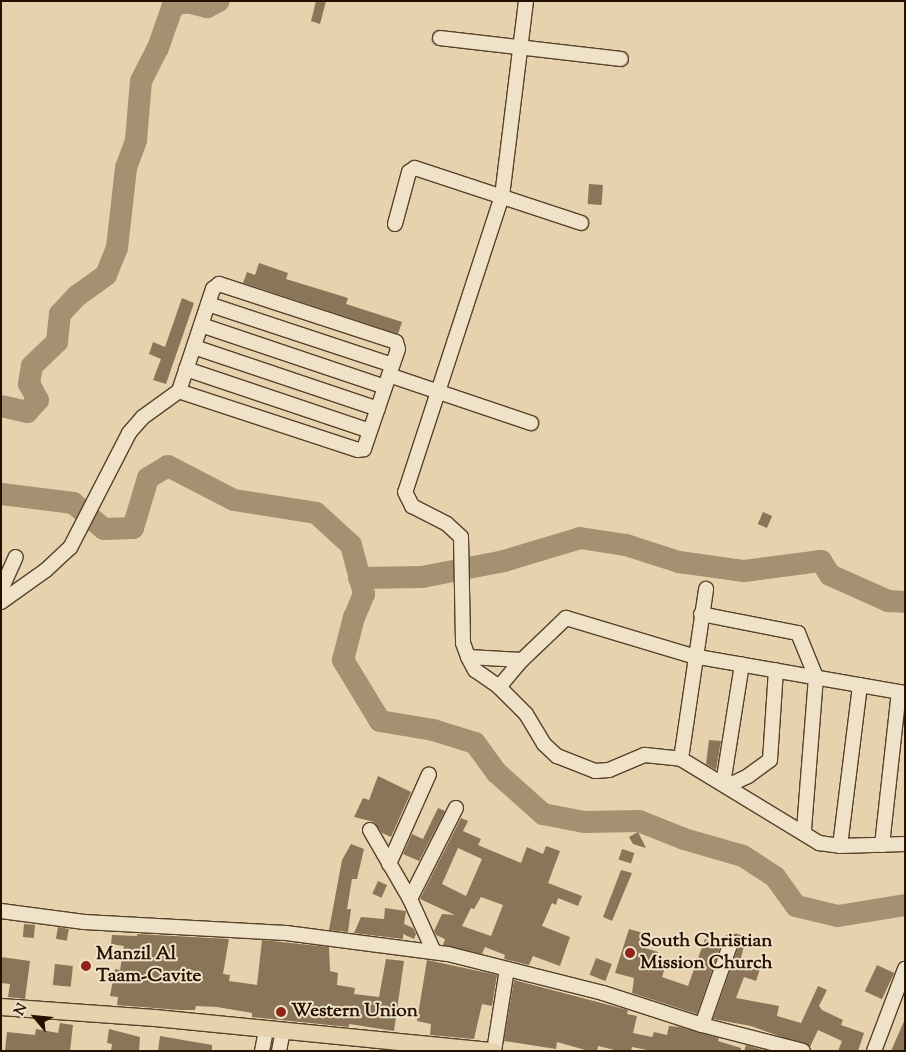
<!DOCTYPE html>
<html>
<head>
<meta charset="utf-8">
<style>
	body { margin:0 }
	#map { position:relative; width:906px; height:1052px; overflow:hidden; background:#e6d2ac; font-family:"Sorts Mill Goudy",serif }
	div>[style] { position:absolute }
	.river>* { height:22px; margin:-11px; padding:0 11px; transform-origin:11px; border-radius:11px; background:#a59072 }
	.building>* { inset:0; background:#8a7559; transform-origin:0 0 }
	.roads { filter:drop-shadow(1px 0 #56412b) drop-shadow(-1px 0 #56412b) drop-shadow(0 1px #56412b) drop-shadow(0 -1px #56412b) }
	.minor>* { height:14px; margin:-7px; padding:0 7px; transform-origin:7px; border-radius:7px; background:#efe2c9 }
	.major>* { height:16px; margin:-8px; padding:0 8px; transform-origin:8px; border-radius:8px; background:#e6d2ac }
	.dots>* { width:14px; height:14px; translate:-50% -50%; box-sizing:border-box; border:2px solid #efe2c9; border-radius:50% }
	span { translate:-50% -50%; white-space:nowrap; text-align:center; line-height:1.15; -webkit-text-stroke:4px #efe2c9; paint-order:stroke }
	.poi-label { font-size:19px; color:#261100; font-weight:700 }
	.left { translate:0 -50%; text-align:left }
	.frame { position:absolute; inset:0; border:2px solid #261100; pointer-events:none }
	.north { position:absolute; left:10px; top:992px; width:50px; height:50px; -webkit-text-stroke:4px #efe2c9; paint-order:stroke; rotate:298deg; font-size:14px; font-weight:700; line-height:20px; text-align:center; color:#261100 }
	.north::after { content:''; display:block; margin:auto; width:18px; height:22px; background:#261100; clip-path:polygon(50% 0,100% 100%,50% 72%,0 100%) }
</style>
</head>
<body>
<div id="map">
	<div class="river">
		<i style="left:1px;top:406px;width:27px;rotate:13deg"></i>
		<i style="left:27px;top:412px;width:16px;rotate:-47deg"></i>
		<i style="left:38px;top:400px;width:18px;rotate:-119deg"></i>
		<i style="left:29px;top:384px;width:18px;rotate:-81deg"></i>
		<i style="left:32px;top:366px;width:35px;rotate:-44deg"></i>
		<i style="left:57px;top:342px;width:28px;rotate:-84deg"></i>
		<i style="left:60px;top:314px;width:25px;rotate:-47deg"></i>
		<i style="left:77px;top:296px;width:36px;rotate:-36deg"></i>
		<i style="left:106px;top:275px;width:29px;rotate:-68deg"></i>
		<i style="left:117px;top:248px;width:81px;rotate:-83.6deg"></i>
		<i style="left:126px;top:168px;width:30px;rotate:-70deg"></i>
		<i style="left:136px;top:140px;width:59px;rotate:-85.2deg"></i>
		<i style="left:141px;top:81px;width:37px;rotate:-63deg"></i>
		<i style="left:158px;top:48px;width:46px;rotate:-70.8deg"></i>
		<i style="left:173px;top:5px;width:15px;rotate:-11deg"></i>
		<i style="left:188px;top:2px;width:20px;rotate:15deg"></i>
		<i style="left:207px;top:7px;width:13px;rotate:-27deg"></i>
		<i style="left:1px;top:494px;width:73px;rotate:7.1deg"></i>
		<i style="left:73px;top:503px;width:40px;rotate:40deg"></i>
		<i style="left:104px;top:529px;width:29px;rotate:-2deg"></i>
		<i style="left:133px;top:528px;width:52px;rotate:-73.3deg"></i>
		<i style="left:148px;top:478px;width:23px;rotate:-31deg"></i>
		<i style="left:168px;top:466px;width:74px;rotate:27.3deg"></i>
		<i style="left:234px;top:500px;width:83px;rotate:9deg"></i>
		<i style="left:316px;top:513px;width:47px;rotate:42.4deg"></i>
		<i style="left:351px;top:545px;width:51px;rotate:75.1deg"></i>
		<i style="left:364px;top:594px;width:25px;rotate:113deg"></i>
		<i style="left:354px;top:617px;width:44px;rotate:104.3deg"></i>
		<i style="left:343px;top:660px;width:71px;rotate:58.8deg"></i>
		<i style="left:380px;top:721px;width:54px;rotate:9.6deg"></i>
		<i style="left:433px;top:730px;width:44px;rotate:17.2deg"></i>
		<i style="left:475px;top:743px;width:37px;rotate:54deg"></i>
		<i style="left:497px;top:773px;width:62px;rotate:41.7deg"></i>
		<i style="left:543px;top:814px;width:42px;rotate:11deg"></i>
		<i style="left:584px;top:822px;width:55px;rotate:-1deg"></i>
		<i style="left:639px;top:821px;width:48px;rotate:21.8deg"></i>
		<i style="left:684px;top:839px;width:61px;rotate:16.1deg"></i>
		<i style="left:743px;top:856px;width:38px;rotate:33deg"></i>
		<i style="left:775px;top:877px;width:36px;rotate:54deg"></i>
		<i style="left:796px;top:906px;width:43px;rotate:13.4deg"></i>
		<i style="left:838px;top:916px;width:68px;rotate:-9.3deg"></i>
		<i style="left:359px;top:578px;width:63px;rotate:-0.9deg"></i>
		<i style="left:422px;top:577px;width:84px;rotate:-11deg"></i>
		<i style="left:504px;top:561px;width:79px;rotate:-16.8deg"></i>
		<i style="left:580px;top:538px;width:47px;rotate:8.7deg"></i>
		<i style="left:626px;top:545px;width:56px;rotate:17.8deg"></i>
		<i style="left:679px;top:562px;width:66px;rotate:7.9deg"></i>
		<i style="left:744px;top:571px;width:78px;rotate:-7.4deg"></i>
		<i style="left:821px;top:561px;width:17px;rotate:57deg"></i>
		<i style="left:830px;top:575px;width:64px;rotate:24.1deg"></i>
		<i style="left:888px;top:601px;width:17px;rotate:3deg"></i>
	</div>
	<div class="building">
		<i style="clip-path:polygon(316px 1px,326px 1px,320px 24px,311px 21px)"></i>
		<i style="left:589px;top:184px;width:14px;height:20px;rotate:4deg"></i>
		<i style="clip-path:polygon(259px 263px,288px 273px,286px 279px,348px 298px,346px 304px,402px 322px,398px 334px,243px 283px,247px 272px,255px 275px)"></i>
		<i style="clip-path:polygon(182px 298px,194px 303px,166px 384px,153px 380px,161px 359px,149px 354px,153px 342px,165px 347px)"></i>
		<i style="left:763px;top:512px;width:10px;height:13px;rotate:24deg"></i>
		<i style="clip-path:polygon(709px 740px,721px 741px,716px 770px,706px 764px)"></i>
		<i style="clip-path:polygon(378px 776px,411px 792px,391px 837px,382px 833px,374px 822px,354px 817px,363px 798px,369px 800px)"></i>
		<i style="clip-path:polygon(438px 808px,445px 811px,419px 861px,403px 854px,412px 834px,423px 839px)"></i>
		<i style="clip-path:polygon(evenodd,461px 818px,468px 821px,463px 831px,481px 839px,478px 845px,521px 863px,527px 847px,543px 854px,546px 846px,560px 851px,548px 883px,582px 896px,578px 906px,558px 898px,556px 905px,552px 903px,542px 926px,570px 937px,560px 966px,533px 956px,529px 965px,504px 959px,505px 955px,485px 947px,482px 954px,443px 945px,445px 939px,436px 935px,434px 931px,442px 914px,455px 915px,420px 899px,461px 818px,458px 848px,482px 859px,466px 896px,442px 884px,458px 848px,461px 818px,481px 897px,503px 905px,491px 936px,462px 926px,471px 908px,474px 909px,481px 897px)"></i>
		<i style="clip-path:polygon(638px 832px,646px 848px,633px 844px,629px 837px)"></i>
		<i style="clip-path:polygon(351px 844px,364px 849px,357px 879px,352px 879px,347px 909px,351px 909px,348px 932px,329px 930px,342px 860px)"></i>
		<i style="left:622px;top:849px;width:13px;height:11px;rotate:18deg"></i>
		<i style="clip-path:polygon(621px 870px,632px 873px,612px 921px,603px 917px)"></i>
		<i style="left:378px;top:881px;width:10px;height:14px;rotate:24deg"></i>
		<i style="clip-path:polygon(385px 908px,406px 911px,404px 924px,413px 928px,416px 934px,414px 939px,403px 934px,403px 939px,354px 933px,361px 917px,384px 919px)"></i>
		<i style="left:24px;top:924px;width:11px;height:13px;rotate:5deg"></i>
		<i style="left:58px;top:927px;width:11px;height:12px;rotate:10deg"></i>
		<i style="clip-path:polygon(629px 929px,647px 934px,642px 947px,658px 952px,657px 958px,667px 961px,662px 977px,688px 986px,705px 939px,721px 944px,722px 942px,697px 1014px,632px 993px,634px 978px,615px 973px)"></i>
		<i style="clip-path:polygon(735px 933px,746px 937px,741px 958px,761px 966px,756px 981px,744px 977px,736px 998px,779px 1006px,777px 1016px,801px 1023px,818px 986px,827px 990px,819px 1006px,822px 1010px,843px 1020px,841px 1025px,864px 1033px,858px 1051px,838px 1051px,842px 1041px,818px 1030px,810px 1047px,751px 1026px,713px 1019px,739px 945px)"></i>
		<i style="clip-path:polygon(137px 934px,229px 939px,223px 974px,230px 975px,229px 981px,257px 985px,262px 940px,329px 947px,330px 971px,338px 973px,337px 985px,355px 988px,354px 994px,379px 997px,386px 959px,404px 961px,394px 1031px,349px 1024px,349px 1027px,252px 1017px,252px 1013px,217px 1007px,196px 1006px,195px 1010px,180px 1010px,117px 1005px,118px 997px,110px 996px,115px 969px,120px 970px,124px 946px,111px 944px,112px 935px,137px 936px)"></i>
		<i style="clip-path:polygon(1px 957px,30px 961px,25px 999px,8px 997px,10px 984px,1px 983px)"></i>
		<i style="left:596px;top:958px;width:17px;height:18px;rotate:21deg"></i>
		<i style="clip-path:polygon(427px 960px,497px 975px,492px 1006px,482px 1004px,474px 1039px,430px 1035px,431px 1024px,417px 1021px)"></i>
		<i style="left:55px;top:964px;width:18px;height:21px;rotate:6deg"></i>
		<i style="left:877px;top:965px;width:19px;height:29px;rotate:25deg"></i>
		<i style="clip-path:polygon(514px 980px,628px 1010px,627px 1014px,637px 1016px,633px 1033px,652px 1037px,654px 1032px,667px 1035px,669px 1026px,680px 1027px,719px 1038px,718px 1041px,741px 1048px,741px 1051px,652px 1051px,632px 1047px,631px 1051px,619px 1051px,598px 1046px,597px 1051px,589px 1051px,557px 1042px,556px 1049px,504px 1041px)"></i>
		<i style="clip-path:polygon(905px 1019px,905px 1051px,891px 1051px)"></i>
		<i style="clip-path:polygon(60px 1023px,73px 1025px,70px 1051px,5px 1051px,7px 1032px,35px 1035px,36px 1029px,58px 1033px)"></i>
		<i style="clip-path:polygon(109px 1029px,140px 1037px,139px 1051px,111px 1051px,112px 1044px,107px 1043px)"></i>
		<i style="clip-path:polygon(160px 1036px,212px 1045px,212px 1051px,158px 1051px)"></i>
		<i style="clip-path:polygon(746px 1045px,767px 1051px,744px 1051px)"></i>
	</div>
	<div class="roads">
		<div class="minor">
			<i style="left:526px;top:1px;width:196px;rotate:97deg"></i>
			<i style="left:502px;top:196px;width:311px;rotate:108.1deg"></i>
			<i style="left:405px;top:492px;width:16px;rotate:63deg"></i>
			<i style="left:412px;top:506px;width:39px;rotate:27deg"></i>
			<i style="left:447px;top:524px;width:19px;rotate:43deg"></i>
			<i style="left:461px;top:537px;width:106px;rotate:88.9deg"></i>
			<i style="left:463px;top:643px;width:15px;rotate:70deg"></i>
			<i style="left:468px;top:657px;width:15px;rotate:62deg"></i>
			<i style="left:475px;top:670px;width:29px;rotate:35deg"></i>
			<i style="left:499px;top:687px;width:38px;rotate:45deg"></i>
			<i style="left:526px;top:714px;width:35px;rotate:59deg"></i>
			<i style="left:544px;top:744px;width:18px;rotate:43deg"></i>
			<i style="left:557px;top:756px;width:41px;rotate:21.5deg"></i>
			<i style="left:595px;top:771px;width:14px;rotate:-4deg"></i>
			<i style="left:609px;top:770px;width:39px;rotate:-23deg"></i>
			<i style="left:645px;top:755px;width:36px;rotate:6deg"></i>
			<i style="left:681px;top:759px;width:162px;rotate:31.3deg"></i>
			<i style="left:819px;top:843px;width:21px;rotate:8deg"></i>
			<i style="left:840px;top:846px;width:65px;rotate:-1.8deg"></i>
			<i style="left:440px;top:38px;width:182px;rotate:6.6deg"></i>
			<i style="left:395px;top:224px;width:54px;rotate:-74.9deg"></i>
			<i style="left:409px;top:172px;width:7px;rotate:-34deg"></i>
			<i style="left:415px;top:168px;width:175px;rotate:18.3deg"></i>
			<i style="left:219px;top:284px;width:186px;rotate:18.1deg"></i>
			<i style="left:396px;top:342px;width:7px;rotate:74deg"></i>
			<i style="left:398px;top:349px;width:106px;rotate:108.8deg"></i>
			<i style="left:364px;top:449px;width:6px;rotate:171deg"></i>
			<i style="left:358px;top:450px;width:188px;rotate:-161.8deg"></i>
			<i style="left:179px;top:391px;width:108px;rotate:-71.6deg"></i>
			<i style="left:213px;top:289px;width:8px;rotate:-40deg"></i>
			<i style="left:208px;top:304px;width:194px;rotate:18.3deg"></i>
			<i style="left:201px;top:325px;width:194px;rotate:18.6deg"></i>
			<i style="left:194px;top:347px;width:194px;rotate:18.6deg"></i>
			<i style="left:186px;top:369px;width:194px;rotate:18.6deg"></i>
			<i style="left:389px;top:375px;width:150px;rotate:18.7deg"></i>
			<i style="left:1px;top:590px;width:36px;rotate:-66deg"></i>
			<i style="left:1px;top:602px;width:55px;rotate:-35.4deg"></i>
			<i style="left:46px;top:570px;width:33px;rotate:-43deg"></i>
			<i style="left:70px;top:548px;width:129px;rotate:-62.8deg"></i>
			<i style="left:129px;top:433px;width:21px;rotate:-49deg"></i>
			<i style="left:143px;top:417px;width:44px;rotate:-35.8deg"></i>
			<i style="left:701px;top:614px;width:99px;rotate:11.1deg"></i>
			<i style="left:798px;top:633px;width:48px;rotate:67.8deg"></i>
			<i style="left:816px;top:677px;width:154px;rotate:94.5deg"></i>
			<i style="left:468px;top:657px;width:54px;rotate:3.2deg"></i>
			<i style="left:499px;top:687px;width:35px;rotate:-50deg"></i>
			<i style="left:522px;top:660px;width:61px;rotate:-43.7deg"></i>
			<i style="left:566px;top:618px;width:133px;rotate:16.7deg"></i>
			<i style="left:693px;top:656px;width:215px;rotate:9.9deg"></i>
			<i style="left:681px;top:759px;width:172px;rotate:-81.6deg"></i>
			<i style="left:723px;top:784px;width:121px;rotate:-81deg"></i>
			<i style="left:727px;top:786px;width:23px;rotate:-25deg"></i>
			<i style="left:748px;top:776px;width:27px;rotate:-36deg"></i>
			<i style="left:770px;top:760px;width:90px;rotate:-86.2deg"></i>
			<i style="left:370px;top:830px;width:80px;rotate:59.9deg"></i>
			<i style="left:410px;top:899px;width:58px;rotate:65.6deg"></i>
			<i style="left:882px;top:845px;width:154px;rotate:-83.7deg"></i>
			<i style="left:840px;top:846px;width:162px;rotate:-82.9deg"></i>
			<i style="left:389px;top:864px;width:98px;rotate:-66deg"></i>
			<i style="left:410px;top:899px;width:102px;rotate:-63.2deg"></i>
			<i style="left:1px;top:911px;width:84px;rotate:7.5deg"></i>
			<i style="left:84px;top:922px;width:202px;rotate:3.1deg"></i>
			<i style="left:286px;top:933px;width:163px;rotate:7.4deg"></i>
			<i style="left:448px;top:954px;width:160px;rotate:14.1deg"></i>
			<i style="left:603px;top:993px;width:104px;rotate:17.9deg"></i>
			<i style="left:702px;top:1025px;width:104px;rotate:14.4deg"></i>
			<i style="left:702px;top:1025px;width:88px;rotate:-70.7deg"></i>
			<i style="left:262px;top:1051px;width:21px;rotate:-79deg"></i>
			<i style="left:279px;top:1051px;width:20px;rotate:-79deg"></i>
			<i style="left:494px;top:1051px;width:83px;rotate:-81deg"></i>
			<i style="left:874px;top:1051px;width:88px;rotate:-69.3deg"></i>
		</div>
		<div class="major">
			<i style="left:1px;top:1007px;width:154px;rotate:4.1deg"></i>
			<i style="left:155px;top:1018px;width:340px;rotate:5.6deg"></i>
		</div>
	</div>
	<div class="dots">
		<i style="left:630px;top:953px;background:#8f2418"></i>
		<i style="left:86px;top:966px;background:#8f2418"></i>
		<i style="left:281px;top:1012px;background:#8f2418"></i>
	</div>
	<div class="poi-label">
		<span class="left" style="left:640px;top:953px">South Christian<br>Mission Church</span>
		<span class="left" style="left:96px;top:966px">Manzil Al<br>Taam-Cavite</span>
		<span class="left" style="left:291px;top:1012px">Western Union</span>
	</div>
	<div class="frame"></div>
	<div class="north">N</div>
</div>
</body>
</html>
